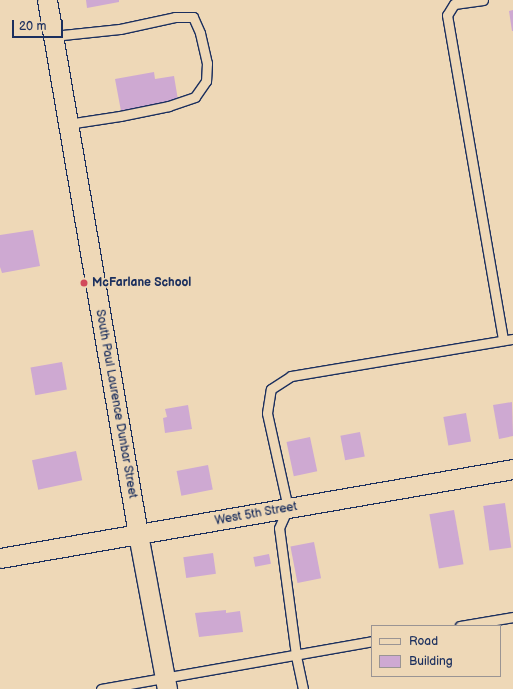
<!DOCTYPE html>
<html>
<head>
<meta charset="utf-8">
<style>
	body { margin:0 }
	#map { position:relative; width:513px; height:689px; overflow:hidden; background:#eed8b7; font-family:"Balsamiq Sans",sans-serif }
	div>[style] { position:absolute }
	.building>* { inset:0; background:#cea9d2; transform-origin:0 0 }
	.roads { filter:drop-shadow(1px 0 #1b2f5e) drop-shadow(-1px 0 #1b2f5e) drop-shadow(0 1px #1b2f5e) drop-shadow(0 -1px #1b2f5e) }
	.service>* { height:9px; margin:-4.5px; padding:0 4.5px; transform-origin:4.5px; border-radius:4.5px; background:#eed8b7 }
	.minor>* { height:19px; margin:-9.5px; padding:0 9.5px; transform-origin:9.5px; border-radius:9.5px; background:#eed8b7 }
	.dots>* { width:11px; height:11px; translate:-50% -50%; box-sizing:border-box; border:2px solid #eed8b7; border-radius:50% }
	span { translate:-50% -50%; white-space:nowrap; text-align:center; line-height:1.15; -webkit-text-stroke:3px #eed8b7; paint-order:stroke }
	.poi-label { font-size:12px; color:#1b2f5e; font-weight:700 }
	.left { translate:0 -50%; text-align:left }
	.street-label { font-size:12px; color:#1b2f5e }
	.legend { position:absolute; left:371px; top:625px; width:130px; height:52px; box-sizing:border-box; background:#eed8b7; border:1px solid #9a9493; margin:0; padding:5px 7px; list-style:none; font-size:12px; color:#1b2f5e }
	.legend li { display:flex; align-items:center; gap:8px; height:20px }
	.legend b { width:20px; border:1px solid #9a9493 }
	.scale { position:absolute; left:12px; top:20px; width:51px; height:18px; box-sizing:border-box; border:2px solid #1b2f5e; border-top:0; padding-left:5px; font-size:12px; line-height:14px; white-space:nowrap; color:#1b2f5e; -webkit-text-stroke:3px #eed8b7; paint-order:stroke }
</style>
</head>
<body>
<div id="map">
	<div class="building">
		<i style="clip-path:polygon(86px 0,119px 0,119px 2px,87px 8px)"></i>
		<i style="clip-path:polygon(513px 10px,513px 31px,512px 31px,509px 11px)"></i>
		<i style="clip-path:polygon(154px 72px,155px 79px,174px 76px,178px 100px,121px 111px,115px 79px)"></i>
		<i style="clip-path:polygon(33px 230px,40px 266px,2px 273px,0 267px,0 235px)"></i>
		<i style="left:62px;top:362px;width:28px;height:32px;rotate:80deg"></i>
		<i style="clip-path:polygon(512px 402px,513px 436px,499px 439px,493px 405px)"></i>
		<i style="clip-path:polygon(188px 405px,192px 429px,165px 433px,163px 418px,167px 417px,165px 409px)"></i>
		<i style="left:466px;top:413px;width:29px;height:23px;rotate:80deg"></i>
		<i style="left:360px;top:432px;width:25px;height:20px;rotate:79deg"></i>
		<i style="left:310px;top:437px;width:35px;height:24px;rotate:78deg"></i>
		<i style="left:76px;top:451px;width:30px;height:45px;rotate:78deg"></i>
		<i style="left:208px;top:465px;width:25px;height:32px;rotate:79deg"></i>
		<i style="left:505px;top:503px;width:45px;height:22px;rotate:82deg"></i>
		<i style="left:454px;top:510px;width:55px;height:25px;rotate:80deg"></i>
		<i style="left:314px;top:542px;width:37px;height:24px;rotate:79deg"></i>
		<i style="left:213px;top:553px;width:21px;height:30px;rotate:82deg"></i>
		<i style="left:269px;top:554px;width:10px;height:16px;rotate:79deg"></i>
		<i style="clip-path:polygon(226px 610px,226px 613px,240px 611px,243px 632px,199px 637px,195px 613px)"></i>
	</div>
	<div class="roads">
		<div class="service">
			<i style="left:483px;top:0;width:29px;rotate:172deg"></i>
			<i style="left:454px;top:4px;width:13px;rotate:122deg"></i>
			<i style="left:447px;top:15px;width:330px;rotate:80.2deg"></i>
			<i style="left:53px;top:36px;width:67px;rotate:-6deg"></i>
			<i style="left:120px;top:29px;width:56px;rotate:-12.3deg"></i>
			<i style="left:175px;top:17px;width:18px"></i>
			<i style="left:193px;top:17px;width:17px;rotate:66deg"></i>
			<i style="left:200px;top:33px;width:31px;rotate:77deg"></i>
			<i style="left:207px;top:63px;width:18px;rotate:93deg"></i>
			<i style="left:206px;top:81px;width:19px;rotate:125deg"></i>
			<i style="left:195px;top:97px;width:28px;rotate:161deg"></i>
			<i style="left:169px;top:106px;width:50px;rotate:168.5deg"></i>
			<i style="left:120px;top:116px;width:53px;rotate:171.3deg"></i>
			<i style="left:460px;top:626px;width:54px;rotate:-9.6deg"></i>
			<i style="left:101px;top:689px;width:275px;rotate:-10deg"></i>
			<i style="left:303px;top:689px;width:35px;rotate:-102deg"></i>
			<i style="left:296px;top:655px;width:128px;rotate:-97.6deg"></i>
			<i style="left:279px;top:528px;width:22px;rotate:-66deg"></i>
			<i style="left:288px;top:508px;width:97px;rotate:-102.5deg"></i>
			<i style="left:267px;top:413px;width:24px;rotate:-81deg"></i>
			<i style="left:271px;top:389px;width:24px;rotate:-33deg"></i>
			<i style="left:291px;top:376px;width:225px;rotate:-9.5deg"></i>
		</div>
		<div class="minor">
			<i style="left:47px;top:0;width:542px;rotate:80.33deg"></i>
			<i style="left:138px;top:534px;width:158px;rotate:79.4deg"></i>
			<i style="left:0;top:558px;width:521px;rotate:-9.84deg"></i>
		</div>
	</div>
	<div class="dots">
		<i style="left:84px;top:283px;background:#d1495b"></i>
	</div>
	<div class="poi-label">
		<span class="left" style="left:92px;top:283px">McFarlane School</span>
	</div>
	<div class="street-label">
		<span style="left:116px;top:404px;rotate:80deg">South Paul Laurence Dunbar Street</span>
		<span style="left:256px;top:514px;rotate:-10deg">West 5th Street</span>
	</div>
	<ul class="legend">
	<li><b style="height:5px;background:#eed8b7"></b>Road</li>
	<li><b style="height:11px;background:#cea9d2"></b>Building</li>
	</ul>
	<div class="scale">20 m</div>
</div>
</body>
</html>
